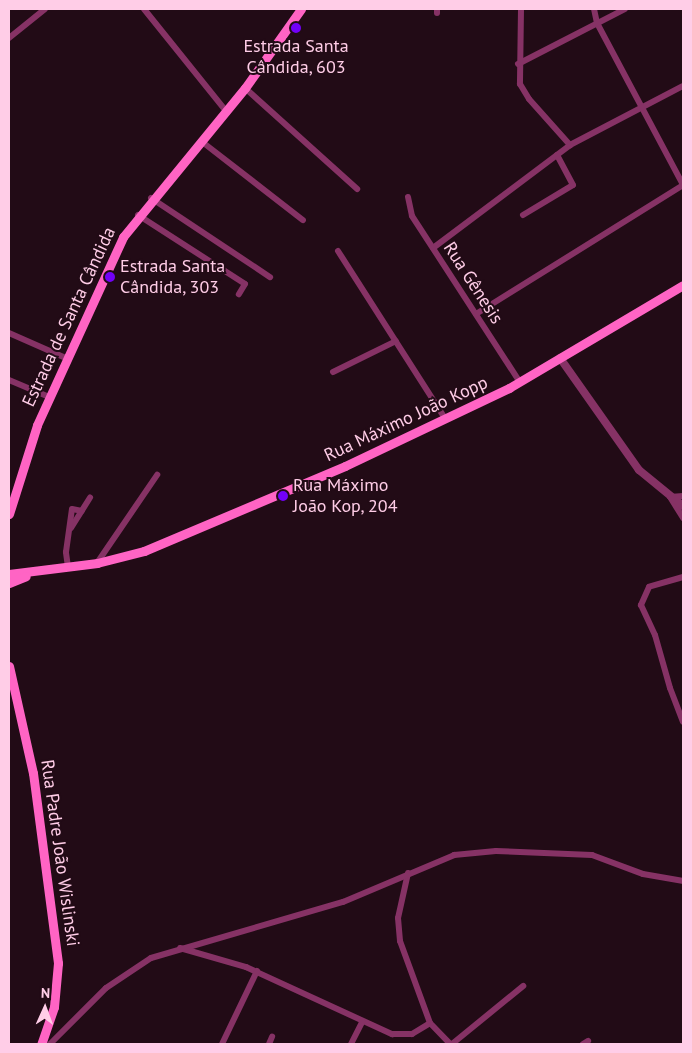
<!DOCTYPE html>
<html>
<head>
<meta charset="utf-8">
<style>
	body { margin:0 }
	#map { position:relative; width:692px; height:1053px; overflow:hidden; background:#220b16; font-family:"PT Sans",sans-serif }
	div>[style] { position:absolute }
	.minor>* { height:6px; margin:-3px; padding:0 3px; transform-origin:3px; border-radius:3px; background:#863265 }
	.tertiary>* { height:8px; margin:-4px; padding:0 4px; transform-origin:4px; border-radius:4px; background:#863265 }
	.secondary>* { height:9px; margin:-4.5px; padding:0 4.5px; transform-origin:4.5px; border-radius:4.5px; background:#ff64c4 }
	.dots>* { width:14px; height:14px; translate:-50% -50%; box-sizing:border-box; border:2px solid #220b16; border-radius:50% }
	span { translate:-50% -50%; white-space:nowrap; text-align:center; line-height:1.15; -webkit-text-stroke:4px #220b16; paint-order:stroke }
	.poi-label { font-size:18px; color:#ffcde7 }
	.left { translate:0 -50%; text-align:left }
	.street-label { font-size:18px; color:#ffcde7 }
	.frame { position:absolute; inset:0; border:10px solid #ffcde7; pointer-events:none }
	.north { position:absolute; left:20px; top:983px; width:50px; height:50px; -webkit-text-stroke:4px #220b16; paint-order:stroke; rotate:2deg; font-size:14px; font-weight:700; line-height:20px; text-align:center; color:#ffcde7 }
	.north::after { content:''; display:block; margin:auto; width:18px; height:22px; background:#ffcde7; clip-path:polygon(50% 0,100% 100%,50% 72%,0 100%) }
</style>
</head>
<body>
<div id="map">
	<div class="minor">
		<i style="left:144px;top:9px;width:131px;rotate:51.2deg"></i>
		<i style="left:521px;top:9px;width:75px;rotate:90.8deg"></i>
		<i style="left:520px;top:84px;width:17px;rotate:59deg"></i>
		<i style="left:529px;top:99px;width:62px;rotate:48.3deg"></i>
		<i style="left:594px;top:9px;width:14px;rotate:78deg"></i>
		<i style="left:597px;top:23px;width:183px;rotate:62deg"></i>
		<i style="left:437px;top:13px;width:4px;rotate:-90deg"></i>
		<i style="left:9px;top:38px;width:46px;rotate:-38.9deg"></i>
		<i style="left:518px;top:64px;width:120px;rotate:-27.2deg"></i>
		<i style="left:245px;top:88px;width:151px;rotate:42deg"></i>
		<i style="left:201px;top:141px;width:129px;rotate:37.8deg"></i>
		<i style="left:408px;top:197px;width:19px;rotate:78deg"></i>
		<i style="left:412px;top:216px;width:198px;rotate:57deg"></i>
		<i style="left:151px;top:198px;width:143px;rotate:33.6deg"></i>
		<i style="left:138px;top:215px;width:127px;rotate:32.8deg"></i>
		<i style="left:245px;top:284px;width:12px;rotate:121deg"></i>
		<i style="left:523px;top:215px;width:58px;rotate:-31deg"></i>
		<i style="left:573px;top:185px;width:34px;rotate:-118deg"></i>
		<i style="left:433px;top:248px;width:171px;rotate:-36.9deg"></i>
		<i style="left:570px;top:145px;width:127px;rotate:-27.6deg"></i>
		<i style="left:338px;top:251px;width:198px;rotate:57.4deg"></i>
		<i style="left:476px;top:314px;width:244px;rotate:-31.9deg"></i>
		<i style="left:9px;top:333px;width:62px;rotate:23.7deg"></i>
		<i style="left:333px;top:372px;width:70px;rotate:-26.2deg"></i>
		<i style="left:9px;top:380px;width:43px;rotate:23deg"></i>
		<i style="left:683px;top:496px;width:13px;rotate:176deg"></i>
		<i style="left:670px;top:497px;width:25px;rotate:58deg"></i>
		<i style="left:71px;top:528px;width:36px;rotate:-58deg"></i>
		<i style="left:97px;top:563px;width:107px;rotate:-55.7deg"></i>
		<i style="left:68px;top:567px;width:15px;rotate:-98deg"></i>
		<i style="left:66px;top:552px;width:43px;rotate:-82.1deg"></i>
		<i style="left:72px;top:509px;width:10px;rotate:11deg"></i>
		<i style="left:683px;top:577px;width:35px;rotate:164deg"></i>
		<i style="left:649px;top:587px;width:20px;rotate:114deg"></i>
		<i style="left:641px;top:605px;width:33px;rotate:65deg"></i>
		<i style="left:655px;top:635px;width:55px;rotate:74.2deg"></i>
		<i style="left:670px;top:688px;width:36px;rotate:69deg"></i>
		<i style="left:408px;top:873px;width:46px;rotate:102.5deg"></i>
		<i style="left:398px;top:918px;width:23px;rotate:85deg"></i>
		<i style="left:400px;top:941px;width:87px;rotate:69.9deg"></i>
		<i style="left:430px;top:1023px;width:29px;rotate:46deg"></i>
		<i style="left:180px;top:948px;width:69px;rotate:16.1deg"></i>
		<i style="left:246px;top:967px;width:161px;rotate:24.7deg"></i>
		<i style="left:392px;top:1034px;width:20px"></i>
		<i style="left:412px;top:1034px;width:21px;rotate:-31deg"></i>
		<i style="left:50px;top:1044px;width:79px;rotate:-45deg"></i>
		<i style="left:106px;top:988px;width:54px;rotate:-33.7deg"></i>
		<i style="left:151px;top:958px;width:200px;rotate:-16.3deg"></i>
		<i style="left:343px;top:902px;width:121px;rotate:-22.9deg"></i>
		<i style="left:454px;top:855px;width:42px;rotate:-5.4deg"></i>
		<i style="left:496px;top:851px;width:96px;rotate:2.4deg"></i>
		<i style="left:592px;top:855px;width:54px;rotate:20.4deg"></i>
		<i style="left:643px;top:874px;width:41px;rotate:9.9deg"></i>
		<i style="left:222px;top:1044px;width:81px;rotate:-64.4deg"></i>
		<i style="left:269px;top:1044px;width:8px;rotate:-67deg"></i>
		<i style="left:351px;top:1044px;width:25px;rotate:-63deg"></i>
		<i style="left:452px;top:1044px;width:92px;rotate:-39.2deg"></i>
		<i style="left:583px;top:1044px;width:6px;rotate:-31deg"></i>
	</div>
	<div class="tertiary">
		<i style="left:560px;top:358px;width:137px;rotate:54.8deg"></i>
		<i style="left:639px;top:470px;width:57px;rotate:39.3deg"></i>
	</div>
	<div class="secondary">
		<i style="left:9px;top:514px;width:93px;rotate:-72.5deg"></i>
		<i style="left:37px;top:425px;width:207px;rotate:-65.4deg"></i>
		<i style="left:123px;top:237px;width:193px;rotate:-50.7deg"></i>
		<i style="left:245px;top:88px;width:97px;rotate:-54.7deg"></i>
		<i style="left:9px;top:574px;width:89px;rotate:-7.1deg"></i>
		<i style="left:97px;top:563px;width:49px;rotate:-14.3deg"></i>
		<i style="left:144px;top:551px;width:218px;rotate:-22.9deg"></i>
		<i style="left:345px;top:466px;width:182px;rotate:-25.4deg"></i>
		<i style="left:509px;top:388px;width:202px;rotate:-30.6deg"></i>
		<i style="left:9px;top:583px;width:18px;rotate:-22deg"></i>
		<i style="left:9px;top:666px;width:110px;rotate:77.4deg"></i>
		<i style="left:33px;top:773px;width:192px;rotate:82.5deg"></i>
		<i style="left:58px;top:963px;width:44px;rotate:95.2deg"></i>
		<i style="left:54px;top:1007px;width:39px;rotate:109deg"></i>
	</div>
	<div class="dots">
		<i style="left:296px;top:28px;background:#7200f8"></i>
		<i style="left:110px;top:277px;background:#7200f8"></i>
		<i style="left:283px;top:496px;background:#7200f8"></i>
	</div>
	<div class="poi-label">
		<span style="left:296px;top:57px">Estrada Santa<br>Cândida, 603</span>
		<span class="left" style="left:120px;top:277px">Estrada Santa<br>Cândida, 303</span>
		<span class="left" style="left:293px;top:496px">Rua Máximo<br>João Kop, 204</span>
	</div>
	<div class="street-label">
		<span style="left:473px;top:283px;rotate:57deg">Rua Gênesis</span>
		<span style="left:69px;top:317px;rotate:-65deg">Estrada de Santa Cândida</span>
		<span style="left:406px;top:419px;rotate:-25deg">Rua Máximo João Kopp</span>
		<span style="left:60px;top:853px;rotate:82deg">Rua Padre João Wislinski</span>
	</div>
	<div class="frame"></div>
	<div class="north">N</div>
</div>
</body>
</html>
